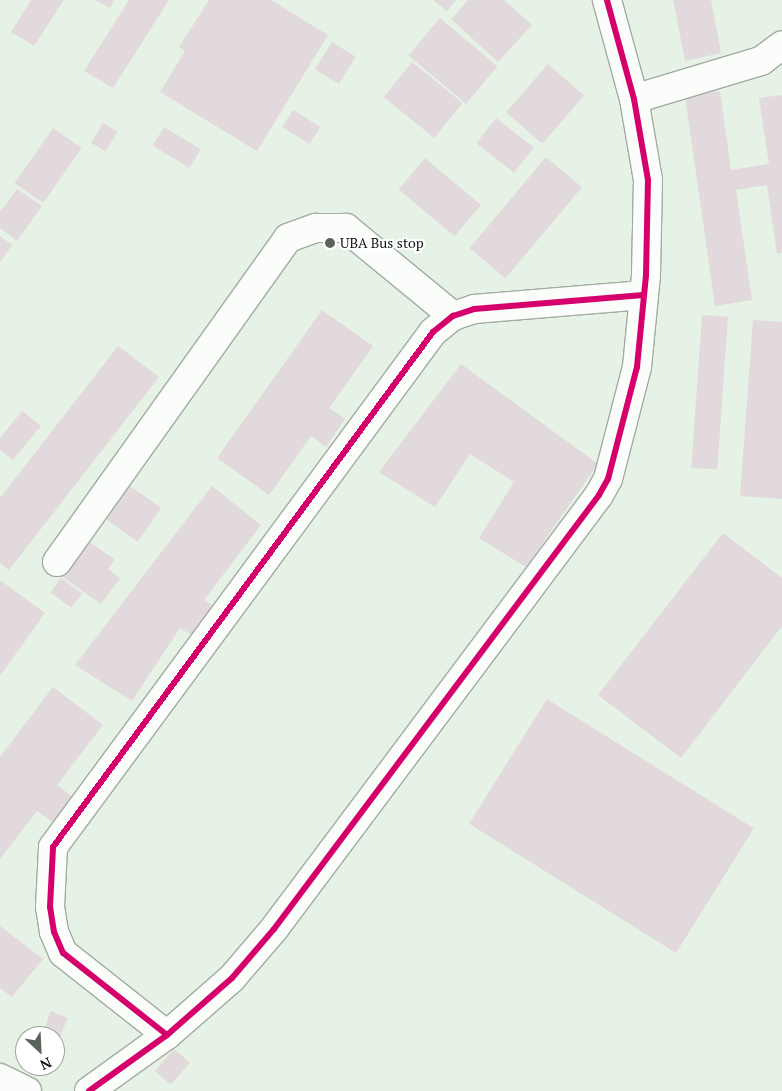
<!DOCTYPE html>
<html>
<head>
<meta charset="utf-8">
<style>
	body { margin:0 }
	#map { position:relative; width:782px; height:1091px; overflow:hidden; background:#e6f2e5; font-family:"PT Serif",serif }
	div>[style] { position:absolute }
	.building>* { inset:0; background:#e2d9dc; transform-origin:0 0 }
	.roads { filter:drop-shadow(1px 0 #a2aca2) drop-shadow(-1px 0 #a2aca2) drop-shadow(0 1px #a2aca2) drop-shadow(0 -1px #a2aca2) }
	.street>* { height:28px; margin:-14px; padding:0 14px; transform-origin:14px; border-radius:14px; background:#fbfdfb }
	.secondary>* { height:28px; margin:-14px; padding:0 14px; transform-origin:14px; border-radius:14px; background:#fbfdfb }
	.cycleway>* { height:6px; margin:-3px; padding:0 3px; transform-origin:3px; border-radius:3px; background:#d6006c }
	.dots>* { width:14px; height:14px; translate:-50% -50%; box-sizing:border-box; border:2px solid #fff; border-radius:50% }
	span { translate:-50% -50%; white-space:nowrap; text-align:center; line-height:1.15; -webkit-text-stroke:4px #fff; paint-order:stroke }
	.poi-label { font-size:14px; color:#0e160e }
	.left { translate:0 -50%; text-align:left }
	.north { position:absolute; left:15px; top:1026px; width:50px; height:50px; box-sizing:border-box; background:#fff; border:1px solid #9fa29f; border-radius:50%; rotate:155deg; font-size:14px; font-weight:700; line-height:20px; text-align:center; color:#0e160e }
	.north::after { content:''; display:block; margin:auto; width:18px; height:22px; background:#5a6359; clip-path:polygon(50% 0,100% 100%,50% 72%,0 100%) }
</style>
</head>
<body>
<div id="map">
	<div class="building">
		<i style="clip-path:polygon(31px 0,64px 0,34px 46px,11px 32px)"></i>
		<i style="clip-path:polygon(95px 0,114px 0,110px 8px)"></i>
		<i style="clip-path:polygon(129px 0,169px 0,113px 88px,84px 71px)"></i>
		<i style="clip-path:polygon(209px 0,271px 0,328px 35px,257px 151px,160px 92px,185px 51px,179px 47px)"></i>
		<i style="clip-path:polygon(433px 0,456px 0,447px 11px)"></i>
		<i style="clip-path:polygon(468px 0,504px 0,532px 25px,498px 62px,451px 19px)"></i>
		<i style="clip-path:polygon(673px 0,711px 0,721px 53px,685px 61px)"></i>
		<i style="left:440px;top:18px;width:75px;height:49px;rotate:40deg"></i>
		<i style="left:332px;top:42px;width:28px;height:32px;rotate:32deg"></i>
		<i style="left:412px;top:62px;width:65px;height:45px;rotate:39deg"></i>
		<i style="left:548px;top:64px;width:48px;height:64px;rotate:41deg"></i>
		<i style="clip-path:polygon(720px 91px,731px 170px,769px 164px,759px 98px,782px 95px,782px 253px,777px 254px,767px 185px,736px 190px,752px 300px,715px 306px,685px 96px)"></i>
		<i style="left:293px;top:110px;width:32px;height:20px;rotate:32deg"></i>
		<i style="left:496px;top:118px;width:48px;height:32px;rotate:38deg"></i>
		<i style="left:103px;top:123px;width:17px;height:23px;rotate:31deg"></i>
		<i style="left:164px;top:127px;width:43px;height:22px;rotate:31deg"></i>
		<i style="left:53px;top:128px;width:35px;height:67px;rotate:35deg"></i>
		<i style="left:546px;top:157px;width:47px;height:119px;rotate:40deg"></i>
		<i style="left:425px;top:158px;width:73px;height:41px;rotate:40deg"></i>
		<i style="clip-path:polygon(17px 189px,42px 206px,17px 241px,0 228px,0 212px)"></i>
		<i style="clip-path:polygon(0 236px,12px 245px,0 262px)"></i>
		<i style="clip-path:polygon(322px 310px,373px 346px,329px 408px,345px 419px,326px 447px,311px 436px,269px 495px,217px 458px)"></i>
		<i style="left:702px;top:315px;width:26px;height:153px;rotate:4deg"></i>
		<i style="clip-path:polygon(753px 320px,782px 322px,782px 499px,740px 496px)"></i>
		<i style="clip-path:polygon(118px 346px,159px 377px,9px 570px,0 563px,0 498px)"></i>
		<i style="clip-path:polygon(461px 364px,598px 464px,526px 567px,479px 538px,514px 482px,470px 454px,435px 507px,379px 472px)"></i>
		<i style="clip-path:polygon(22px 411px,41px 426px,13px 460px,0 450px,0 438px)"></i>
		<i style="left:130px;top:486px;width:38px;height:41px;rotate:35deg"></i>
		<i style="clip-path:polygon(212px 486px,261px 525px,204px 600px,221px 611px,200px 640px,180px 628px,132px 701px,75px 665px)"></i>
		<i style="clip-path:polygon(723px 533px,782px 578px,782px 626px,681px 758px,598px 695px)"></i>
		<i style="clip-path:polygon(80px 535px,115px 560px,108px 569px,120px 578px,101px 604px,54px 571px)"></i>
		<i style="left:61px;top:578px;width:26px;height:18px;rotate:36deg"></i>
		<i style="clip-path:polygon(0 580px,45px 613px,0 676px)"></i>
		<i style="clip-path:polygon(53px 687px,103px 725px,57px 785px,73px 797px,54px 823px,37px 811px,0 859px,0 757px)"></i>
		<i style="left:547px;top:699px;width:244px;height:147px;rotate:32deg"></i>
		<i style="clip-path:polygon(0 926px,43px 959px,12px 997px,0 988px)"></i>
		<i style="clip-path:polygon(51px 1011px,68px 1018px,58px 1041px,55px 1036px,42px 1034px)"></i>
		<i style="left:174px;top:1049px;width:21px;height:29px;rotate:41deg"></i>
	</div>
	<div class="roads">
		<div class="street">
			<i style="left:634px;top:99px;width:133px;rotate:-16.7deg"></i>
			<i style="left:761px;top:61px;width:26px;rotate:-37deg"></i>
			<i style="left:57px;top:562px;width:398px;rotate:-54.5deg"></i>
			<i style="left:288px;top:238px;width:30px;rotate:-20deg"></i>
			<i style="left:316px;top:228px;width:30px"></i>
			<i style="left:346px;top:228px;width:139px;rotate:39.4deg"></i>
			<i style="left:167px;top:1035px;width:132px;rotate:-141.7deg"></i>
			<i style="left:63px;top:953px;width:23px;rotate:-113deg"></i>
			<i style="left:54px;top:932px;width:25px;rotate:-99deg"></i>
			<i style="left:50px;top:907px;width:60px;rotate:-87.1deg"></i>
			<i style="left:53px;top:847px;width:640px;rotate:-53.58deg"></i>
			<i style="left:433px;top:332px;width:26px;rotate:-39deg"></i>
			<i style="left:453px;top:316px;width:22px;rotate:-18deg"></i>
			<i style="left:474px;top:309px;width:170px;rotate:-4.7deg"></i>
			<i style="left:89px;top:1091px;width:96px;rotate:-35.7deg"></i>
			<i style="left:167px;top:1035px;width:86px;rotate:-41.2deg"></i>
			<i style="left:232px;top:978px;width:65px;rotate:-49.4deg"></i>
			<i style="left:274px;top:929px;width:542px;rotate:-53.17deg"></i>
			<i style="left:599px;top:495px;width:18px;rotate:-61deg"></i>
			<i style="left:608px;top:479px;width:116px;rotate:-75.5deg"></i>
			<i style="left:637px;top:367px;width:92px;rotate:-84.4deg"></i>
			<i style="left:646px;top:275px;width:95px;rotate:-88.8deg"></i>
			<i style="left:648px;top:180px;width:82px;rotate:-99.8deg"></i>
			<i style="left:634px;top:99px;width:103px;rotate:-105.3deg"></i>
		</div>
		<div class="secondary">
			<i style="left:0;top:1078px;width:30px;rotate:26deg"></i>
		</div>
	</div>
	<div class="cycleway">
		<i style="left:167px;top:1035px;width:132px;rotate:-141.7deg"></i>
		<i style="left:63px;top:953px;width:23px;rotate:-113deg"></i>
		<i style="left:54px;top:932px;width:25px;rotate:-99deg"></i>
		<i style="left:50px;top:907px;width:60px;rotate:-87.1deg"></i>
		<i style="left:53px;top:847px;width:640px;rotate:-53.58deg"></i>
		<i style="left:433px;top:332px;width:26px;rotate:-39deg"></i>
		<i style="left:453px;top:316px;width:22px;rotate:-18deg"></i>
		<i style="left:474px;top:309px;width:170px;rotate:-4.7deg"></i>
		<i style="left:89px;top:1091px;width:96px;rotate:-35.7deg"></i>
		<i style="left:167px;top:1035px;width:86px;rotate:-41.2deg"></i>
		<i style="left:232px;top:978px;width:65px;rotate:-49.4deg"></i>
		<i style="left:274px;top:929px;width:542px;rotate:-53.17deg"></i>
		<i style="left:599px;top:495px;width:18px;rotate:-61deg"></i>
		<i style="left:608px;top:479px;width:116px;rotate:-75.5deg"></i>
		<i style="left:637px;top:367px;width:92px;rotate:-84.4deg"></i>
		<i style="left:646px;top:275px;width:95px;rotate:-88.8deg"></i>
		<i style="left:648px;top:180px;width:82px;rotate:-99.8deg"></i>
		<i style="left:634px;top:99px;width:103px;rotate:-105.3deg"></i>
	</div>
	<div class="dots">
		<i style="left:330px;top:243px;background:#5a6359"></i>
	</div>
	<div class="poi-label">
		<span class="left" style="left:340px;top:243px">UBA Bus stop</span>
	</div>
	<div class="north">N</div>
</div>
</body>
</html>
